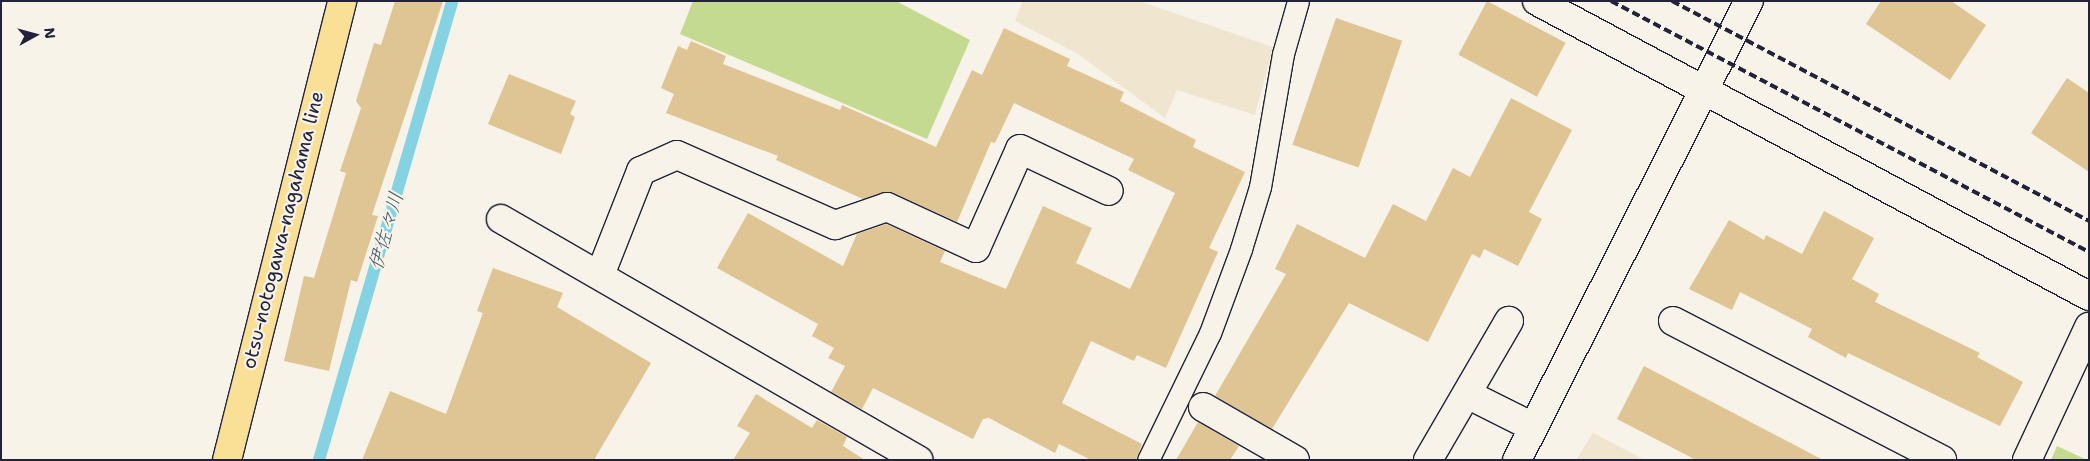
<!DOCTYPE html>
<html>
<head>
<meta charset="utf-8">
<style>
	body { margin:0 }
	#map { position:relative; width:2090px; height:461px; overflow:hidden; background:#f7f3e8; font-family:"Shantell Sans","Klee One",sans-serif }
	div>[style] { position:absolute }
	.built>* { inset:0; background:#f0e5cf }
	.green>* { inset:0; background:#c3da90 }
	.stream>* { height:12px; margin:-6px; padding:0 6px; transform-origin:6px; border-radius:6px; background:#85d2e3 }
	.building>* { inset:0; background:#dfc494; transform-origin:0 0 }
	.roads { filter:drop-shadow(1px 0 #22223b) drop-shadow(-1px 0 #22223b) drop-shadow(0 1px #22223b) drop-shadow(0 -1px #22223b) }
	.lane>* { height:21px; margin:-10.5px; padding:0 10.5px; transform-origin:10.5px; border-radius:10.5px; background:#f7f3e8 }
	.street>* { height:28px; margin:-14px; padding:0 14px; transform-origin:14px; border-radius:14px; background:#f7f3e8 }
	.secondary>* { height:28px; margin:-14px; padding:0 14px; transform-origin:14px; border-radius:14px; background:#f7f3e8 }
	.primary>* { height:28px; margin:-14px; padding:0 14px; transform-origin:14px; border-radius:14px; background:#fadf96 }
	.rail>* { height:4px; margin-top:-2px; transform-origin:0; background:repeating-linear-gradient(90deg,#22223b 0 8px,transparent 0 12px) }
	span { translate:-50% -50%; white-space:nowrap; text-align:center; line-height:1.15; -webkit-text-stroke:4.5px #f7f3e8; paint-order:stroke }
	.street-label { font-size:19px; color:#22223b }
	.water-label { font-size:20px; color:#40576d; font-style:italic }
	.frame { position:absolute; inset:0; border:2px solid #22223b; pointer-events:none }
	.north { position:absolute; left:10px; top:10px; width:50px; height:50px; -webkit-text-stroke:4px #f7f3e8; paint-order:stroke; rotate:83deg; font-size:14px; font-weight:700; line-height:20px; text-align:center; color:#22223b }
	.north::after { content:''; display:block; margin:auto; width:18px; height:22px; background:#22223b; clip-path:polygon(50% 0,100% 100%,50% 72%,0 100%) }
</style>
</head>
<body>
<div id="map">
	<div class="built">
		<i style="clip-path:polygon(1023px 1px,1139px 1px,1273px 47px,1255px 115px,1177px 90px,1165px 118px,1078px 54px,1015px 21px)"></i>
		<i style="clip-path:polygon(1593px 433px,1645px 460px,1576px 460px)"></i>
	</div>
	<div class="green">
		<i style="clip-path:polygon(693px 1px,896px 1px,970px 40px,927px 139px,680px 34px)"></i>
		<i style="clip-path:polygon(2057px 446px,2085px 459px,2085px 460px,2051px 460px)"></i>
	</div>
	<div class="stream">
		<i style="left:319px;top:460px;width:478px;rotate:-73.8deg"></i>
	</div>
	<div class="building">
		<i style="clip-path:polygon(395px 1px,443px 1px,372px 215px,378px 216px,357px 282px,351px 280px,329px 371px,284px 361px,304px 276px,314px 278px,346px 173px,340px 171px,361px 108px,356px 101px,374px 43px,381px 45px)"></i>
		<i style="left:1487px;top:1px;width:89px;height:61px;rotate:28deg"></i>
		<i style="clip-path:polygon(1881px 1px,1951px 1px,1986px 25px,1950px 80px,1866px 24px)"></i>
		<i style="left:1336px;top:18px;width:70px;height:134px;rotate:19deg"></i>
		<i style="clip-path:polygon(1004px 28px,1070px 59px,1067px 66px,1124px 92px,1120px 101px,1196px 140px,1193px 147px,1245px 172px,1209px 248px,1218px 252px,1166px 368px,1137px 355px,1134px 361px,1091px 341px,1062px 403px,1142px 444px,1136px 460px,1091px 460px,1059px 444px,1055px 453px,989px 418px,983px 419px,973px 439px,873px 388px,862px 409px,831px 392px,845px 366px,828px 358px,834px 348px,812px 336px,818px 324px,717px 268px,748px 213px,843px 266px,857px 234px,886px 224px,945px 251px,940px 262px,1006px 289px,1043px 206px,1092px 228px,1076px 263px,1130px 289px,1175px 193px,1128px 170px,1134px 159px,1014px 103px,995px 143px,991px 142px,957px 222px,893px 193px,863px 199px,776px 160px,778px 156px,666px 113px,674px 94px,661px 88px,678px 46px,687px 50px,691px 41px,726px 56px,723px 64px,840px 110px,842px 105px,936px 147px,972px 70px,982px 75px)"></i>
		<i style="clip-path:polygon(509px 74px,576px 101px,570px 114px,575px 117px,561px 154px,488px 124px)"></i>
		<i style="clip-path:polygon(2067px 78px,2089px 93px,2089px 172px,2031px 133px)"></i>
		<i style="clip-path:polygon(1511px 98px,1572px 130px,1529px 212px,1542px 219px,1518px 266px,1484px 249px,1480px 258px,1472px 254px,1428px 342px,1349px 303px,1272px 429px,1215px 396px,1286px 274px,1275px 269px,1297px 224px,1365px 258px,1393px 204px,1426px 221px,1453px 168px,1470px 177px)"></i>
		<i style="clip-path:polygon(1824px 211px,1874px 238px,1852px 279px,1879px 294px,1875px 302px,1980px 353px,1977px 357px,2023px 382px,2000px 426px,1848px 353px,1846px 358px,1808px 337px,1812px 329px,1740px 292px,1732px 310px,1689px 289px,1729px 220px,1764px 240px,1766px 235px,1802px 254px)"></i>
		<i style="clip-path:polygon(493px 268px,563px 293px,557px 307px,651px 363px,594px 460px,362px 460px,390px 391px,446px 414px,483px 313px,477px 311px)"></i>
		<i style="clip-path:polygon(1644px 366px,1823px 460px,1696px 460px,1617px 419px)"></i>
		<i style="clip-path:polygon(756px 394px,812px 428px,817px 420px,847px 437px,843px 446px,865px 460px,733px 460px,750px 433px,737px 426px)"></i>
		<i style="clip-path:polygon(1198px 422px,1239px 446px,1230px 460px,1176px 460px)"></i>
	</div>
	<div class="roads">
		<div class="lane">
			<i style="left:1148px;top:460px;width:141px;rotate:-64deg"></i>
			<i style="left:1210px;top:333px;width:90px;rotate:-69.7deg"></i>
			<i style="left:1241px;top:249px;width:65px;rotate:-73deg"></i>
			<i style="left:1260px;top:187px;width:135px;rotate:-80.2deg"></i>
			<i style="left:1283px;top:54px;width:55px;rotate:-74.2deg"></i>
		</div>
		<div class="street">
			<i style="left:1537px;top:1px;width:626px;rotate:28.12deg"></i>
			<i style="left:501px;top:219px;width:482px;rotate:30deg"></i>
			<i style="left:600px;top:275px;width:112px;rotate:-68.5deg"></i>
			<i style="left:641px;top:171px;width:39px;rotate:-24deg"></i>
			<i style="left:677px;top:155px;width:173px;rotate:23.9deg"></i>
			<i style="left:835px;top:225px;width:55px;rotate:-19.1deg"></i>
			<i style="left:887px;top:207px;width:98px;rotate:24.7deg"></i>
			<i style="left:976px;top:248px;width:108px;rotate:-66deg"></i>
			<i style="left:1020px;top:149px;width:98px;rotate:25.3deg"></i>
			<i style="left:1673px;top:321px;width:303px;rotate:27.3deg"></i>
			<i style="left:1467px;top:394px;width:74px;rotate:26.6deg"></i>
			<i style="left:1203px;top:407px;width:106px;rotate:29.9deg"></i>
			<i style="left:1428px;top:460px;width:161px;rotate:-59.8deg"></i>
			<i style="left:2027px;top:460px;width:147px;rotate:-65deg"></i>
		</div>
		<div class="secondary">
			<i style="left:1517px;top:460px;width:514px;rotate:-63.19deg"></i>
		</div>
		<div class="primary">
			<i style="left:227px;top:460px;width:473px;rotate:-75.9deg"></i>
		</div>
	</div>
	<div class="rail">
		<i style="left:1611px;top:1px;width:540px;rotate:27.7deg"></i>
		<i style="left:1672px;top:1px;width:471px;rotate:27.8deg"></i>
	</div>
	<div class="street-label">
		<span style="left:283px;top:230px;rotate:-76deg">otsu-notogawa-nagahama line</span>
	</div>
	<div class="water-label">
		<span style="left:386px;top:231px;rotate:-74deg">伊佐々川</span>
	</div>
	<div class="frame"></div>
	<div class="north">N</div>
</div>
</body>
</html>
